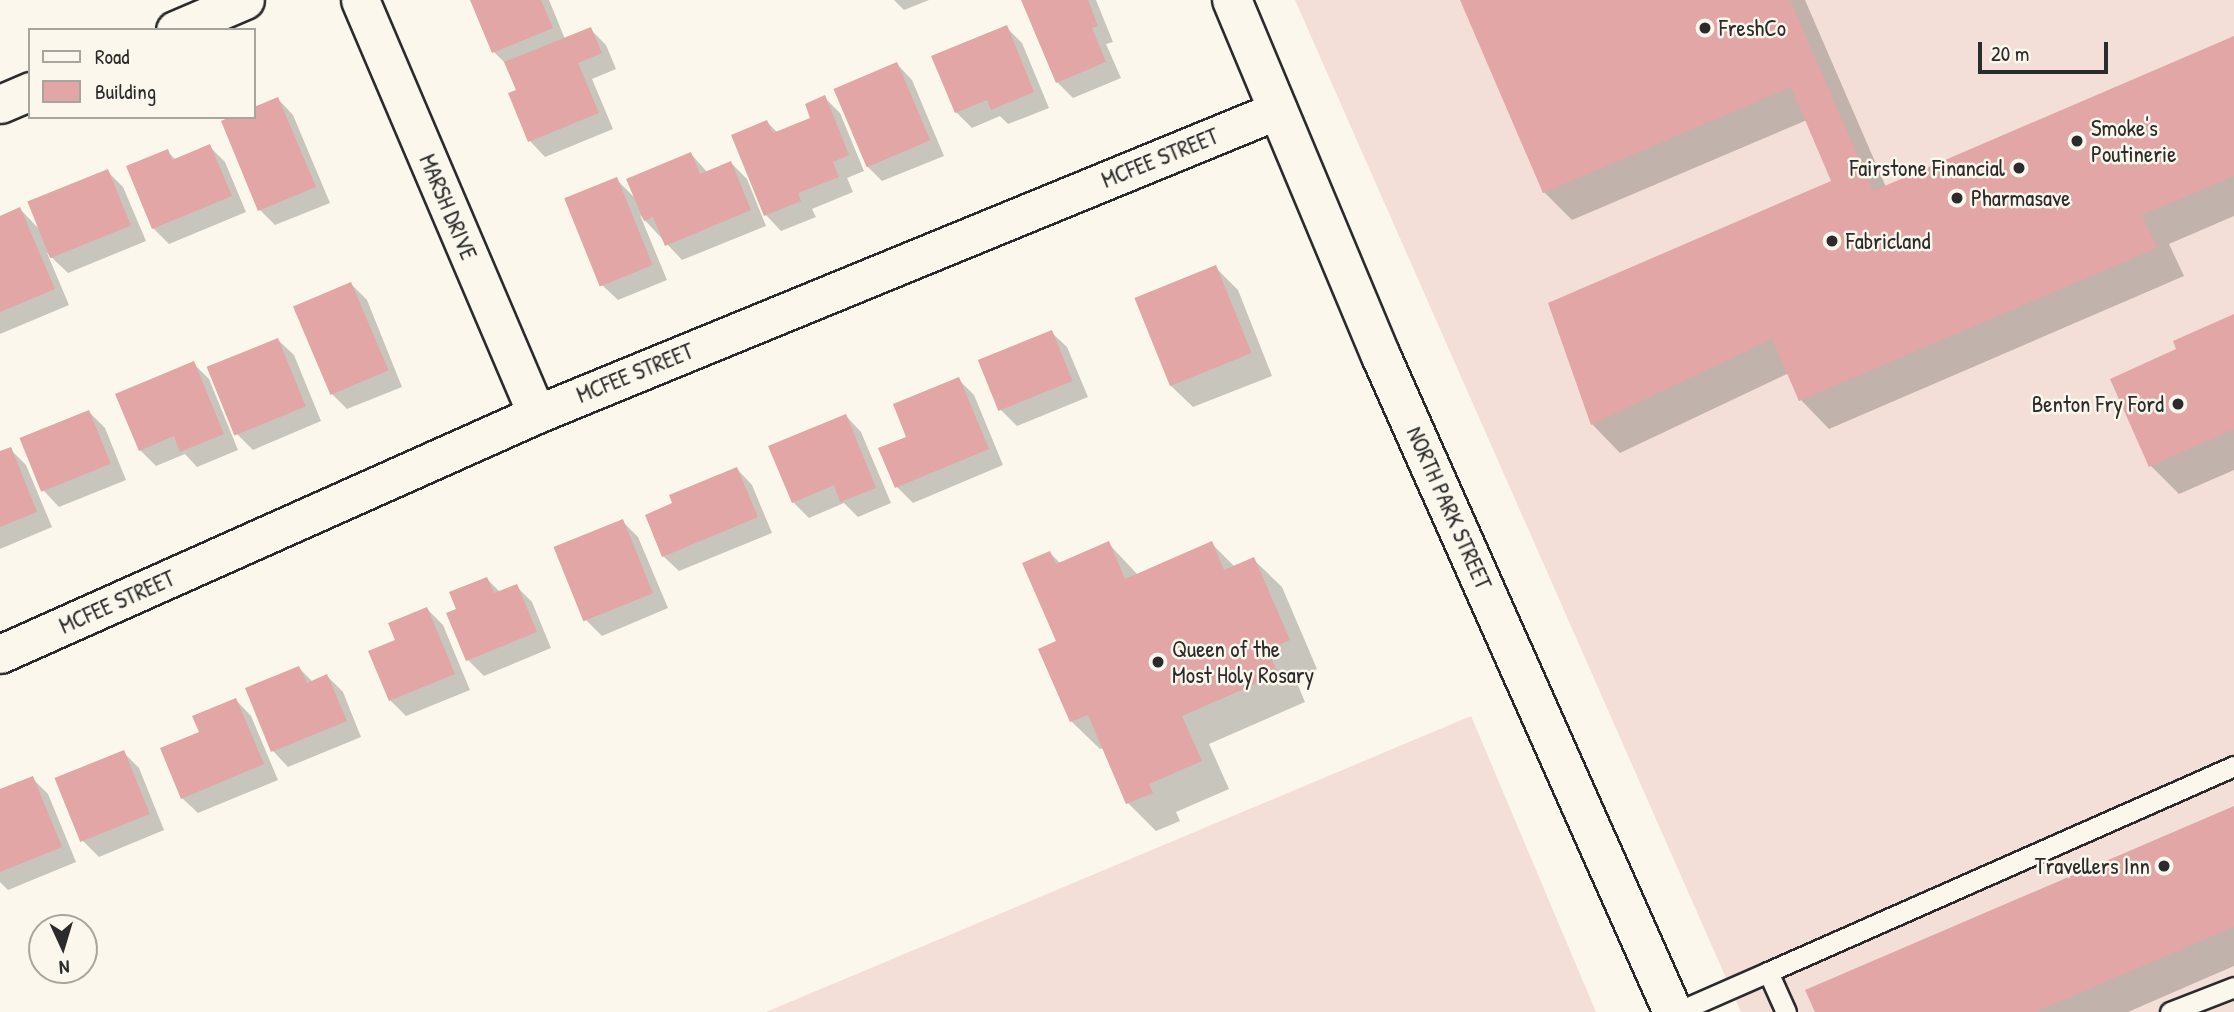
<!DOCTYPE html>
<html>
<head>
<meta charset="utf-8">
<style>
	body { margin:0 }
	#map { position:relative; width:2234px; height:1012px; overflow:hidden; background:#fbf7ec; font-family:"Patrick Hand",sans-serif }
	div>[style] { position:absolute }
	.built>* { inset:0; background:#f3dfd7 }
	.shadow>* { inset:0; background:#0003 }
	.building>* { inset:0; background:#e1a6a5; transform-origin:0 0 }
	.roads { filter:drop-shadow(2px 0 #2b2b2b) drop-shadow(-2px 0 #2b2b2b) drop-shadow(0 2px #2b2b2b) drop-shadow(0 -2px #2b2b2b) }
	.lane>* { height:19px; margin:-9.5px; padding:0 9.5px; transform-origin:9.5px; border-radius:9.5px; background:#fbf7ec }
	.street>* { height:37px; margin:-18.5px; padding:0 18.5px; transform-origin:18.5px; border-radius:18.5px; background:#fbf7ec }
	.secondary>* { height:38px; margin:-19px; padding:0 19px; transform-origin:19px; border-radius:19px; background:#fbf7ec }
	.dots>* { width:19px; height:19px; translate:-50% -50%; box-sizing:border-box; border:4px solid #fbf7ec; border-radius:50% }
	span { translate:-50% -50%; white-space:nowrap; text-align:center; line-height:1.15; -webkit-text-stroke:5px #fbf7ec; paint-order:stroke }
	.poi-label { font-size:23px; color:#2b2b2b }
	.left { translate:0 -50%; text-align:left }
	.right { translate:-100% -50%; text-align:right }
	.street-label { font-size:23px; color:#2b2b2b }
	.legend { position:absolute; left:28px; top:28px; width:228px; height:91px; box-sizing:border-box; background:#fbf7ec; border:2px solid #a8a59f; margin:0; padding:9px 12px; list-style:none; font-size:21px; color:#2b2b2b }
	.legend li { display:flex; align-items:center; gap:14px; height:35px }
	.legend b { width:35px; border:2px solid #a8a59f }
	.north { position:absolute; left:28px; top:914px; width:70px; height:70px; box-sizing:border-box; background:#fbf7ec; border:2px solid #a8a59f; border-radius:50%; rotate:176deg; font-size:19px; font-weight:700; line-height:28px; text-align:center; color:#2b2b2b }
	.north::after { content:''; display:block; margin:auto; width:24px; height:32px; background:#2b2b2b; clip-path:polygon(50% 0,100% 100%,50% 72%,0 100%) }
	.scale { position:absolute; left:1978px; top:42px; width:130px; height:32px; box-sizing:border-box; border:4px solid #2b2b2b; border-top:0; padding-left:9px; font-size:21px; line-height:24px; white-space:nowrap; color:#2b2b2b; -webkit-text-stroke:5px #fbf7ec; paint-order:stroke }
</style>
</head>
<body>
<div id="map">
	<div class="built">
		<i style="clip-path:polygon(1295px 0,2234px 0,2234px 1012px,1741px 1012px)"></i>
		<i style="clip-path:polygon(1471px 716px,1596px 1012px,766px 1012px)"></i>
	</div>
	<div class="shadow">
		<i style="clip-path:polygon(472px 0,549px 0,565px 39px,590px 29px,606px 45px,616px 69px,592px 79px,613px 129px,545px 157px,530px 141px,519px 91px,508px 66px,494px 52px)"></i>
		<i style="clip-path:polygon(894px 0,929px 0,904px 10px)"></i>
		<i style="clip-path:polygon(1023px 0,1096px 0,1113px 42px,1106px 44px,1121px 78px,1073px 98px,1057px 82px)"></i>
		<i style="clip-path:polygon(1462px 0,1805px 0,1886px 187px,2234px 38px,2234px 216px,2169px 244px,2184px 276px,1829px 429px,1801px 400px,1789px 373px,1620px 453px,1592px 424px,1834px 182px,1807px 120px,1572px 220px,1544px 192px)"></i>
		<i style="clip-path:polygon(1006px 27px,1022px 43px,1049px 108px,1008px 124px,1000px 116px,972px 128px,956px 112px)"></i>
		<i style="clip-path:polygon(897px 64px,912px 80px,944px 156px,882px 181px,866px 165px)"></i>
		<i style="clip-path:polygon(824px 97px,840px 113px,864px 171px,847px 178px,853px 192px,812px 209px,816px 217px,781px 231px,766px 215px,733px 136px,767px 122px,778px 133px,813px 119px)"></i>
		<i style="clip-path:polygon(278px 99px,293px 115px,330px 203px,275px 225px,260px 210px,254px 109px)"></i>
		<i style="clip-path:polygon(209px 146px,225px 162px,246px 212px,169px 244px,153px 228px,167px 151px,176px 160px)"></i>
		<i style="clip-path:polygon(691px 154px,708px 173px,731px 163px,747px 179px,766px 226px,682px 260px,640px 215px,667px 280px,618px 300px,602px 285px,616px 179px,636px 199px)"></i>
		<i style="clip-path:polygon(107px 171px,123px 187px,146px 241px,68px 273px,47px 253px,69px 305px,0 334px,0 217px,20px 209px,40px 230px)"></i>
		<i style="clip-path:polygon(1215px 267px,1238px 290px,1272px 376px,1193px 407px,1170px 385px)"></i>
		<i style="clip-path:polygon(351px 284px,367px 300px,402px 387px,347px 409px,332px 394px)"></i>
		<i style="clip-path:polygon(2234px 316px,2234px 470px,2179px 494px,2151px 466px,2178px 350px)"></i>
		<i style="clip-path:polygon(1051px 332px,1067px 347px,1088px 397px,1017px 426px,1001px 410px)"></i>
		<i style="clip-path:polygon(278px 340px,294px 355px,321px 421px,253px 450px,237px 434px)"></i>
		<i style="clip-path:polygon(193px 363px,209px 379px,238px 450px,197px 467px,185px 454px,156px 466px,140px 450px)"></i>
		<i style="clip-path:polygon(958px 379px,974px 395px,1003px 465px,913px 503px,897px 487px,881px 449px,909px 438px)"></i>
		<i style="clip-path:polygon(89px 412px,105px 428px,126px 480px,59px 507px,44px 491px)"></i>
		<i style="clip-path:polygon(846px 416px,861px 432px,891px 503px,858px 517px,844px 503px,809px 518px,793px 502px)"></i>
		<i style="clip-path:polygon(10px 449px,26px 465px,52px 527px,0 549px,0 453px)"></i>
		<i style="clip-path:polygon(737px 469px,752px 485px,772px 533px,679px 571px,663px 556px,674px 504px)"></i>
		<i style="clip-path:polygon(622px 521px,638px 537px,668px 608px,602px 636px,586px 620px)"></i>
		<i style="clip-path:polygon(1108px 543px,1138px 575px,1211px 543px,1235px 567px,1253px 559px,1282px 587px,1317px 669px,1295px 678px,1305px 702px,1209px 744px,1229px 789px,1176px 812px,1180px 821px,1156px 831px,1128px 803px,1104px 748px,1100px 749px,1071px 721px,1058px 642px,1050px 553px,1061px 564px)"></i>
		<i style="clip-path:polygon(487px 579px,500px 592px,516px 586px,532px 602px,551px 648px,484px 676px,468px 660px,458px 610px)"></i>
		<i style="clip-path:polygon(427px 609px,443px 625px,470px 690px,406px 716px,390px 700px,397px 641px)"></i>
		<i style="clip-path:polygon(299px 668px,313px 682px,327px 676px,343px 692px,361px 737px,288px 767px,273px 751px)"></i>
		<i style="clip-path:polygon(236px 700px,251px 716px,278px 780px,198px 813px,182px 798px,201px 733px)"></i>
		<i style="clip-path:polygon(123px 752px,139px 768px,164px 830px,99px 857px,83px 841px,57px 779px)"></i>
		<i style="clip-path:polygon(32px 778px,48px 794px,76px 862px,8px 890px,0 882px,0 791px)"></i>
		<i style="clip-path:polygon(2234px 808px,2234px 966px,2128px 1012px,1817px 1012px)"></i>
	</div>
	<div class="building">
		<i style="clip-path:polygon(470px 0,541px 0,553px 28px,492px 53px)"></i>
		<i style="clip-path:polygon(1021px 0,1088px 0,1098px 26px,1092px 28px,1106px 62px,1056px 83px)"></i>
		<i style="clip-path:polygon(1460px 0,1790px 0,1873px 191px,2234px 36px,2234px 176px,2142px 215px,2157px 248px,1799px 401px,1772px 339px,1591px 425px,1548px 303px,1831px 181px,1791px 87px,1543px 193px)"></i>
		<i style="clip-path:polygon(1007px 25px,1034px 92px,991px 110px,987px 100px,955px 113px,931px 56px)"></i>
		<i style="clip-path:polygon(591px 27px,602px 53px,578px 63px,599px 113px,528px 142px,508px 93px,516px 90px,504px 62px)"></i>
		<i style="left:897px;top:62px;width:85px;height:69px;rotate:67deg"></i>
		<i style="clip-path:polygon(825px 95px,849px 155px,833px 162px,839px 177px,798px 193px,801px 201px,764px 216px,731px 135px,767px 120px,773px 133px,810px 118px,805px 104px)"></i>
		<i style="clip-path:polygon(278px 97px,316px 187px,258px 211px,221px 121px,230px 117px,254px 117px,254px 107px)"></i>
		<i style="clip-path:polygon(210px 144px,232px 196px,152px 229px,126px 166px,168px 149px,172px 160px)"></i>
		<i style="clip-path:polygon(691px 152px,700px 174px,731px 161px,751px 210px,665px 246px,653px 217px,644px 221px,626px 179px)"></i>
		<i style="left:108px;top:169px;width:61px;height:87px;rotate:68deg"></i>
		<i style="left:617px;top:177px;width:95px;height:57px;rotate:68deg"></i>
		<i style="clip-path:polygon(20px 207px,55px 289px,0 312px,0 216px)"></i>
		<i style="left:1216px;top:265px;width:95px;height:88px;rotate:68deg"></i>
		<i style="left:351px;top:282px;width:96px;height:63px;rotate:67deg"></i>
		<i style="clip-path:polygon(2234px 314px,2234px 429px,2149px 467px,2110px 379px,2176px 349px,2173px 341px)"></i>
		<i style="left:1052px;top:330px;width:55px;height:80px;rotate:68deg"></i>
		<i style="left:278px;top:338px;width:74px;height:77px;rotate:68deg"></i>
		<i style="clip-path:polygon(194px 361px,224px 434px,180px 452px,174px 436px,139px 451px,115px 394px)"></i>
		<i style="clip-path:polygon(959px 377px,989px 449px,895px 488px,878px 448px,906px 437px,893px 404px)"></i>
		<i style="left:89px;top:410px;width:58px;height:75px;rotate:68deg"></i>
		<i style="clip-path:polygon(846px 414px,876px 488px,840px 502px,834px 485px,792px 503px,768px 446px)"></i>
		<i style="clip-path:polygon(11px 447px,37px 512px,0 527px,0 451px)"></i>
		<i style="clip-path:polygon(737px 467px,758px 517px,662px 557px,645px 515px,672px 503px,669px 495px)"></i>
		<i style="left:623px;top:519px;width:80px;height:75px;rotate:68deg"></i>
		<i style="clip-path:polygon(1109px 541px,1125px 579px,1212px 541px,1224px 570px,1254px 557px,1290px 640px,1268px 650px,1278px 674px,1182px 716px,1202px 761px,1149px 784px,1153px 793px,1126px 804px,1088px 715px,1070px 722px,1038px 649px,1056px 641px,1022px 563px,1050px 551px,1056px 564px)"></i>
		<i style="clip-path:polygon(487px 577px,494px 593px,517px 584px,537px 632px,466px 661px,446px 613px,456px 609px,449px 592px)"></i>
		<i style="clip-path:polygon(427px 607px,455px 674px,389px 701px,368px 651px,395px 640px,388px 623px)"></i>
		<i style="clip-path:polygon(299px 666px,307px 683px,327px 674px,347px 721px,271px 752px,245px 688px)"></i>
		<i style="clip-path:polygon(236px 698px,264px 764px,181px 799px,160px 748px,199px 732px,192px 716px)"></i>
		<i style="left:124px;top:750px;width:69px;height:75px;rotate:68deg"></i>
		<i style="clip-path:polygon(33px 776px,62px 847px,0 872px,0 789px)"></i>
		<i style="clip-path:polygon(2234px 806px,2234px 927px,2035px 1012px,1815px 1012px,1805px 990px)"></i>
	</div>
	<div class="roads">
		<div class="lane">
			<i style="left:1677px;top:1012px;width:99px;rotate:-23.7deg"></i>
			<i style="left:1786px;top:1012px;width:44px;rotate:-114.2deg"></i>
			<i style="left:1768px;top:972px;width:510px;rotate:-23.85deg"></i>
			<i style="left:2170px;top:1012px;width:69px;rotate:-21.3deg"></i>
		</div>
		<div class="street">
			<i style="left:360px;top:0;width:450px;rotate:66.9deg"></i>
			<i style="left:175px;top:30px;width:76px;rotate:-23.2deg"></i>
			<i style="left:0;top:104px;width:33px;rotate:-23deg"></i>
			<i style="left:0;top:654px;width:588px;rotate:-24.08deg"></i>
			<i style="left:537px;top:414px;width:801px;rotate:-22.31deg"></i>
		</div>
		<div class="secondary">
			<i style="left:1232px;top:0;width:386px;rotate:67.3deg"></i>
			<i style="left:1381px;top:356px;width:718px;rotate:66.01deg"></i>
		</div>
	</div>
	<div class="dots">
		<i style="left:1705px;top:28px;background:#2b2b2b"></i>
		<i style="left:2077px;top:141px;background:#2b2b2b"></i>
		<i style="left:2019px;top:168px;background:#2b2b2b"></i>
		<i style="left:1957px;top:198px;background:#2b2b2b"></i>
		<i style="left:1832px;top:241px;background:#2b2b2b"></i>
		<i style="left:2178px;top:404px;background:#2b2b2b"></i>
		<i style="left:1158px;top:662px;background:#2b2b2b"></i>
		<i style="left:2164px;top:866px;background:#2b2b2b"></i>
	</div>
	<div class="poi-label">
		<span class="left" style="left:1719px;top:28px">FreshCo</span>
		<span class="left" style="left:2091px;top:141px">Smoke's<br>Poutinerie</span>
		<span class="right" style="left:2005px;top:168px">Fairstone Financial</span>
		<span class="left" style="left:1971px;top:198px">Pharmasave</span>
		<span class="left" style="left:1846px;top:241px">Fabricland</span>
		<span class="right" style="left:2164px;top:404px">Benton Fry Ford</span>
		<span class="left" style="left:1172px;top:662px">Queen of the<br>Most Holy Rosary</span>
		<span class="right" style="left:2150px;top:866px">Travellers Inn</span>
	</div>
	<div class="street-label">
		<span style="left:1160px;top:158px;rotate:-22deg">MCFEE STREET</span>
		<span style="left:448px;top:207px;rotate:67deg">MARSH DRIVE</span>
		<span style="left:635px;top:373px;rotate:-22deg">MCFEE STREET</span>
		<span style="left:1449px;top:508px;rotate:66deg">NORTH PARK STREET</span>
		<span style="left:117px;top:602px;rotate:-24deg">MCFEE STREET</span>
	</div>
	<ul class="legend">
	<li><b style="height:9px;background:#fbf7ec"></b>Road</li>
	<li><b style="height:19px;background:#e1a6a5"></b>Building</li>
	</ul>
	<div class="north">N</div>
	<div class="scale">20 m</div>
</div>
</body>
</html>
